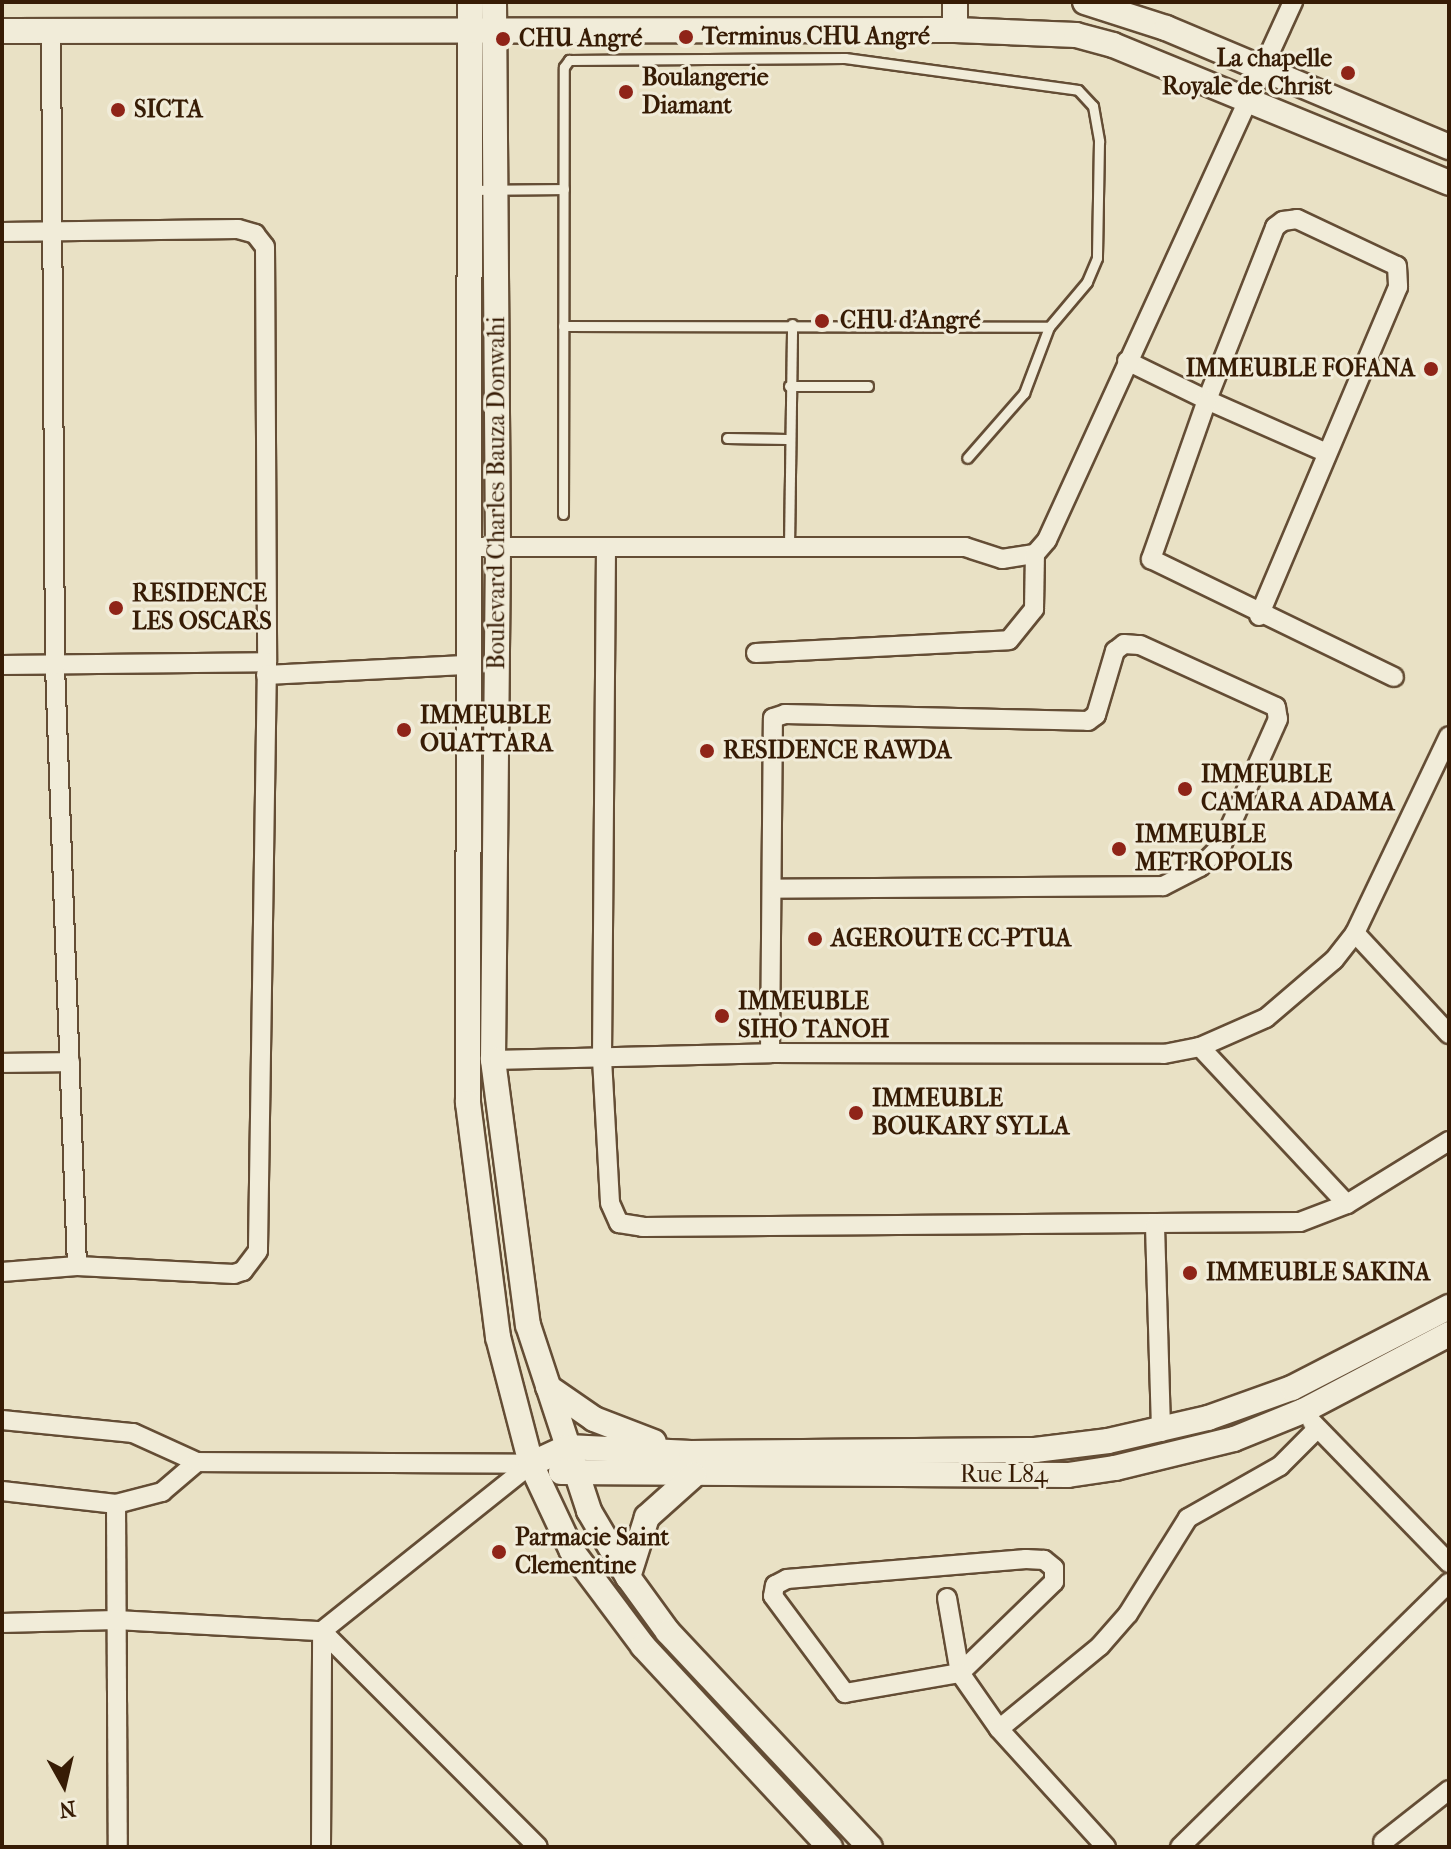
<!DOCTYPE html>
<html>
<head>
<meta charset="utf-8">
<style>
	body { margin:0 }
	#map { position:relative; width:1451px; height:1849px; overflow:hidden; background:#e9e1c5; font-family:"IM FELL French Canon",serif }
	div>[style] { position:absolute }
	.roads { filter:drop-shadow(2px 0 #644d35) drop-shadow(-2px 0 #644d35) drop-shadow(0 2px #644d35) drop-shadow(0 -2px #644d35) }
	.lane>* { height:9px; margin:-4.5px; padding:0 4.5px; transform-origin:4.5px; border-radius:4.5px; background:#f1ecd9 }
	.street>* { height:18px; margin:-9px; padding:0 9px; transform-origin:9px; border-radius:9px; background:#f1ecd9 }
	.secondary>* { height:24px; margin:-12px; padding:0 12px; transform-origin:12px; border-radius:12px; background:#f1ecd9 }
	.dots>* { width:22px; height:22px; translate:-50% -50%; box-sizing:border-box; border:4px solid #f1ecd9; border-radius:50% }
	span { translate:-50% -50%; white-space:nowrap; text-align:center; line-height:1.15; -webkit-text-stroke:6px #f1ecd9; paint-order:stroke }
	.poi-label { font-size:24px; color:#371c05; font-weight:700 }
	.left { translate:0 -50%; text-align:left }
	.right { translate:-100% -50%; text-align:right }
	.street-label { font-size:24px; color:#371c05 }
	.frame { position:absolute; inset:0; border:4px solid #371c05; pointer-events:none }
	.north { position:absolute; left:24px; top:1745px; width:80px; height:80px; -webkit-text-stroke:6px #f1ecd9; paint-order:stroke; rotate:172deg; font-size:22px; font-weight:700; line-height:32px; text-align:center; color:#371c05 }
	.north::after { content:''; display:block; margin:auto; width:28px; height:36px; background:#371c05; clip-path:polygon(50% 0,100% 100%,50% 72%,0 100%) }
</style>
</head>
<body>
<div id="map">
	<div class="roads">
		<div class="lane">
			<i style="left:471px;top:190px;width:93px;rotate:-0.6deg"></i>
			<i style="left:563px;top:326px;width:486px;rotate:0.1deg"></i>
			<i style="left:789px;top:386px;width:79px"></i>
			<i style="left:727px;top:438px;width:60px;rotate:1deg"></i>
			<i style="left:563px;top:514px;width:447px;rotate:-89.9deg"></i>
			<i style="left:564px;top:67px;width:9px;rotate:-54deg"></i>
			<i style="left:569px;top:60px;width:276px;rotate:-0.4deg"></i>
			<i style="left:845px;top:58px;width:235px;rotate:7.8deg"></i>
			<i style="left:1078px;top:90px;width:22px;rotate:47deg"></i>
			<i style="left:1093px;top:106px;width:36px;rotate:80deg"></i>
			<i style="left:1099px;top:141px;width:117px;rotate:91deg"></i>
			<i style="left:1097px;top:258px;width:26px;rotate:113deg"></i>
			<i style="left:1087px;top:282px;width:59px;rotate:130.2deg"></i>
			<i style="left:1049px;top:327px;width:71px;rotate:110.7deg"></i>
			<i style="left:1024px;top:393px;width:86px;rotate:131.2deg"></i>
			<i style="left:789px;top:547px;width:223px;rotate:-89.2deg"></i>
		</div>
		<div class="street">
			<i style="left:2px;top:232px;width:236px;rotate:-0.7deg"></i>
			<i style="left:238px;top:229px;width:18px;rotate:16deg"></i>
			<i style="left:255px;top:234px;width:16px;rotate:52deg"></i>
			<i style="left:265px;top:247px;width:415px;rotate:89.7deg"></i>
			<i style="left:267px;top:662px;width:589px;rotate:90.88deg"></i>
			<i style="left:258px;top:1251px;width:25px;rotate:127deg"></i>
			<i style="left:243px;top:1271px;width:9px;rotate:162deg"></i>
			<i style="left:234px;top:1274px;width:157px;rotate:-177.1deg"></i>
			<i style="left:1127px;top:361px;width:89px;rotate:26deg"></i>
			<i style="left:1207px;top:400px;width:186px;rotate:-68.5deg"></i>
			<i style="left:1275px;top:227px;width:10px;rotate:-37deg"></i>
			<i style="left:1283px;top:221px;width:14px;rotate:-8deg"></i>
			<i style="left:1297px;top:219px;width:110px;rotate:25.2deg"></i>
			<i style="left:1397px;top:266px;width:21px;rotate:87deg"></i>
			<i style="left:1398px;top:287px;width:357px;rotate:112.9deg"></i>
			<i style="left:1327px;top:453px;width:131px;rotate:-156.2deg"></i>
			<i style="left:1207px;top:400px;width:169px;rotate:109.4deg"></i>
			<i style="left:1151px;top:559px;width:270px;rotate:25.9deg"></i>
			<i style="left:467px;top:547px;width:498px"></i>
			<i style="left:965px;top:547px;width:39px;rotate:18deg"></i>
			<i style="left:1002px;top:559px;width:33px;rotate:-9deg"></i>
			<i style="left:1035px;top:554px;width:18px;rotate:-49deg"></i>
			<i style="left:1047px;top:540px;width:592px;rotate:-65.43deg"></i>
			<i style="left:606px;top:549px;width:510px;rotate:90.45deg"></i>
			<i style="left:602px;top:1059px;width:144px;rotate:86.8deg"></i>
			<i style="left:610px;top:1203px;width:22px;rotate:66deg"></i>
			<i style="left:619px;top:1223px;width:24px;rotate:9deg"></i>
			<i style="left:643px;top:1227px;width:657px;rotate:-0.44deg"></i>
			<i style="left:1300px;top:1222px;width:50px;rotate:-21deg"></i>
			<i style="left:1347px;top:1204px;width:120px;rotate:-31.7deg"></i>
			<i style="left:756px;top:653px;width:253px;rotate:-2.9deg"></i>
			<i style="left:1009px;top:640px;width:40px;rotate:-51deg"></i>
			<i style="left:1034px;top:609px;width:55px;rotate:-89deg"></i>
			<i style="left:2px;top:665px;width:265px;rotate:-0.6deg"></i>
			<i style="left:266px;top:675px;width:199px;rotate:-2.9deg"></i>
			<i style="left:1355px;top:933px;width:138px;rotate:47.1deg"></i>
			<i style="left:1200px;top:1047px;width:215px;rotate:46.9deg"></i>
			<i style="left:770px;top:1053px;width:335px;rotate:-89.5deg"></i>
			<i style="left:773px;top:718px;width:13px;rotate:-18deg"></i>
			<i style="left:785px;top:714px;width:303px;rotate:1.3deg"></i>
			<i style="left:1088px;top:721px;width:10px;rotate:-37deg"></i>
			<i style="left:1096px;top:715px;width:67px;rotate:-73.5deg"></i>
			<i style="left:1115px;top:651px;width:11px;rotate:-38deg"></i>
			<i style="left:1124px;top:644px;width:16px;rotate:4deg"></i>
			<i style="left:1140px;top:645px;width:149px;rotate:24.5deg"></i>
			<i style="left:1276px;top:707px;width:12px;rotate:81deg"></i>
			<i style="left:1278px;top:719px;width:138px;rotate:114deg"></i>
			<i style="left:1222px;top:845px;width:31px;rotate:135deg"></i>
			<i style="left:1200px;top:867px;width:42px;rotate:152.8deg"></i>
			<i style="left:1163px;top:886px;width:390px;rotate:179.6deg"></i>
			<i style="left:493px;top:1060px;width:277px;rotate:-1.4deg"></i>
			<i style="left:770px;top:1053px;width:394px;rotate:0.1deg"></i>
			<i style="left:1164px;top:1054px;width:37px;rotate:-11deg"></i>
			<i style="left:1200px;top:1047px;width:72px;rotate:-23.7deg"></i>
			<i style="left:1266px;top:1018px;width:89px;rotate:-40.5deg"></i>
			<i style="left:1334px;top:960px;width:34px;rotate:-52deg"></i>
			<i style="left:1355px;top:933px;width:218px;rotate:-64.5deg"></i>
			<i style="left:2px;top:1063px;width:68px;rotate:-0.8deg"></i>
			<i style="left:1155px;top:1226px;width:206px;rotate:88.3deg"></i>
			<i style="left:2px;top:1272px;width:75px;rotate:-4.6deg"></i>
			<i style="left:77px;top:1266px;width:601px;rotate:-92.1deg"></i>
			<i style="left:55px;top:665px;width:634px;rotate:-90.36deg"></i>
			<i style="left:2px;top:1420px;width:132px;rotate:5.7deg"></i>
			<i style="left:133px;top:1433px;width:70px;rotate:24.4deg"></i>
			<i style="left:1312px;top:1422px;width:197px;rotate:45.8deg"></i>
			<i style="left:2px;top:1491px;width:115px;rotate:6.5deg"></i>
			<i style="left:116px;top:1504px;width:48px;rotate:-14.6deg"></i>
			<i style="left:162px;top:1492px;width:46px;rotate:-40.6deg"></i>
			<i style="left:197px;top:1462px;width:334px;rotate:0.3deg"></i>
			<i style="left:116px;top:1504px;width:343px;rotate:89.7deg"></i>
			<i style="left:947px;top:1598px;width:76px;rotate:80.2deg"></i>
			<i style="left:960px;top:1673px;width:131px;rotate:-44.1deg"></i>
			<i style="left:1054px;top:1582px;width:14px;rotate:-90deg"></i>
			<i style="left:1054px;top:1568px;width:13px;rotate:-141deg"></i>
			<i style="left:1044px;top:1560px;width:18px;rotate:-177deg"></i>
			<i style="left:1026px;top:1559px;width:240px;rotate:175.2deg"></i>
			<i style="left:787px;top:1579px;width:13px;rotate:153deg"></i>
			<i style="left:775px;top:1585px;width:11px;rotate:100deg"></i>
			<i style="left:773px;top:1596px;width:121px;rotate:53.4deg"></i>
			<i style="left:845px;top:1693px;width:117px;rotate:-9.9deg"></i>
			<i style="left:960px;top:1673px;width:68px;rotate:55.1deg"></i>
			<i style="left:2px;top:1623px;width:114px;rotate:-1.5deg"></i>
			<i style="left:116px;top:1620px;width:206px;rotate:3.1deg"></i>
			<i style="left:322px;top:1631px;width:268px;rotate:-38.6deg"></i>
			<i style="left:322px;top:1631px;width:305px;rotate:45deg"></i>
			<i style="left:1383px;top:1842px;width:84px;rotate:-38.2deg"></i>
			<i style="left:321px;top:1847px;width:216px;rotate:-89.7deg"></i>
			<i style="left:1106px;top:1847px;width:159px;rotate:-132.2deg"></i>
			<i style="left:999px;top:1729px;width:131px;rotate:-39.4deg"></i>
			<i style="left:1100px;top:1646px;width:43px;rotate:-48.8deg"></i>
			<i style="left:1128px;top:1614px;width:113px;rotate:-58deg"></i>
			<i style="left:1188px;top:1518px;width:106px;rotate:-29.5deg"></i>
			<i style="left:1280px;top:1466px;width:52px;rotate:-45deg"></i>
			<i style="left:1180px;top:1847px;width:377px;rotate:-44.5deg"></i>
		</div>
		<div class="secondary">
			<i style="left:470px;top:2px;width:1101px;rotate:90.1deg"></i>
			<i style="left:468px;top:1103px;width:236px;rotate:82.7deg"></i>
			<i style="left:498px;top:1337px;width:131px;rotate:75.4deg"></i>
			<i style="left:531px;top:1464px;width:96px;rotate:64.8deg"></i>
			<i style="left:572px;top:1551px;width:119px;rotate:53.2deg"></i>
			<i style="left:643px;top:1646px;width:275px;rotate:47.1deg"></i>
			<i style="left:494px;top:2px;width:546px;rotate:89.58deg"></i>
			<i style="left:498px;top:548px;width:512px;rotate:90.56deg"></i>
			<i style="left:493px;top:1060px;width:267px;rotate:82.5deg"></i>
			<i style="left:528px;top:1325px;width:196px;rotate:71.8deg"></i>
			<i style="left:589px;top:1511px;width:77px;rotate:59.4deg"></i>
			<i style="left:628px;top:1577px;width:68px;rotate:54deg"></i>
			<i style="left:668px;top:1632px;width:295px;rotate:46.8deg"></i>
			<i style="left:1085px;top:2px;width:85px;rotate:17.8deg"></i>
			<i style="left:1166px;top:28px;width:307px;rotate:22.8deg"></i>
			<i style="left:955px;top:30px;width:28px;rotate:-90deg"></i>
			<i style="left:2px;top:31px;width:953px;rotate:-0.06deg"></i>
			<i style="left:955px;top:30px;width:121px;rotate:2.4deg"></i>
			<i style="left:1076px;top:35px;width:38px;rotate:15deg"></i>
			<i style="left:1113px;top:45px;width:363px;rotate:22.3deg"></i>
			<i style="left:548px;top:1387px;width:56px;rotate:34.8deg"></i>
			<i style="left:594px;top:1419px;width:64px;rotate:21deg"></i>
			<i style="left:531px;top:1464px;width:40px;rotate:-25deg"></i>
			<i style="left:567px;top:1447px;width:124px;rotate:2.8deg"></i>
			<i style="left:691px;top:1453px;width:344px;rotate:-0.5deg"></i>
			<i style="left:1035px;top:1450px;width:74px;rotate:-7deg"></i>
			<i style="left:1108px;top:1441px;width:103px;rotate:-13deg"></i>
			<i style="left:1208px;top:1418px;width:89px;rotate:-19.7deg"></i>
			<i style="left:1292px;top:1388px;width:177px;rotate:-27.3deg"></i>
			<i style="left:561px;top:1472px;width:507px;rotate:0.34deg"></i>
			<i style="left:1068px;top:1475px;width:48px;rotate:-8.5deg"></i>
			<i style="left:1115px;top:1468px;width:122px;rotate:-13.7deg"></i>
			<i style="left:1234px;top:1439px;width:74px;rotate:-22.1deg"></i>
			<i style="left:1303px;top:1411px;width:165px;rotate:-27.8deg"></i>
			<i style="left:628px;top:1577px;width:63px;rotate:-72.4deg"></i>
			<i style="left:647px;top:1517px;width:63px;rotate:-41.8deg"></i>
		</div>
	</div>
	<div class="dots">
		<i style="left:686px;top:37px;background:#8f2418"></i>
		<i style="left:503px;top:39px;background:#8f2418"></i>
		<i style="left:1348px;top:73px;background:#8f2418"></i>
		<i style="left:626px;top:92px;background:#8f2418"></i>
		<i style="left:118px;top:110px;background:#8f2418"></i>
		<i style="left:822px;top:321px;background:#8f2418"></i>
		<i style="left:1431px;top:369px;background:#8f2418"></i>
		<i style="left:116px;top:608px;background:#8f2418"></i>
		<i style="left:404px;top:730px;background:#8f2418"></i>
		<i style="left:707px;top:751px;background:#8f2418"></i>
		<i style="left:1185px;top:789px;background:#8f2418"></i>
		<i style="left:1119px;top:849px;background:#8f2418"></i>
		<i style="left:815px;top:939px;background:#8f2418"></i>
		<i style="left:722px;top:1016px;background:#8f2418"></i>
		<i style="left:856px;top:1113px;background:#8f2418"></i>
		<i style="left:1190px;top:1273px;background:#8f2418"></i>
		<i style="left:499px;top:1552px;background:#8f2418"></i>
	</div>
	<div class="poi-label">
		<span class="left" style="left:702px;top:37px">Terminus CHU Angré</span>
		<span class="left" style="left:519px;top:39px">CHU Angré</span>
		<span class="right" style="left:1332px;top:73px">La chapelle<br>Royale de Christ</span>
		<span class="left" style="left:642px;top:92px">Boulangerie<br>Diamant</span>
		<span class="left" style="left:134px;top:110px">SICTA</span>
		<span class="left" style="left:840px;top:321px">CHU d'Angré</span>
		<span class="right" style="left:1415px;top:369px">IMMEUBLE FOFANA</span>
		<span class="left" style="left:132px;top:608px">RESIDENCE<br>LES OSCARS</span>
		<span class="left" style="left:420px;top:730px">IMMEUBLE<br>OUATTARA</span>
		<span class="left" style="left:723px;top:751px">RESIDENCE RAWDA</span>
		<span class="left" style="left:1201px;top:789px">IMMEUBLE<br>CAMARA ADAMA</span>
		<span class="left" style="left:1135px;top:849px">IMMEUBLE<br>METROPOLIS</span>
		<span class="left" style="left:831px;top:939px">AGEROUTE CC-PTUA</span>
		<span class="left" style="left:738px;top:1016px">IMMEUBLE<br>SIHO TANOH</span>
		<span class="left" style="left:872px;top:1113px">IMMEUBLE<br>BOUKARY SYLLA</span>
		<span class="left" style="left:1206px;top:1273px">IMMEUBLE SAKINA</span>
		<span class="left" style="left:515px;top:1552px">Parmacie Saint<br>Clementine</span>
	</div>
	<div class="street-label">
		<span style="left:497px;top:493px;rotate:-90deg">Boulevard Charles Bauza Donwahi</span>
		<span style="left:1004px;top:1475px">Rue L84</span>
	</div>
	<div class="frame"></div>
	<div class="north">N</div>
</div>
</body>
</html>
